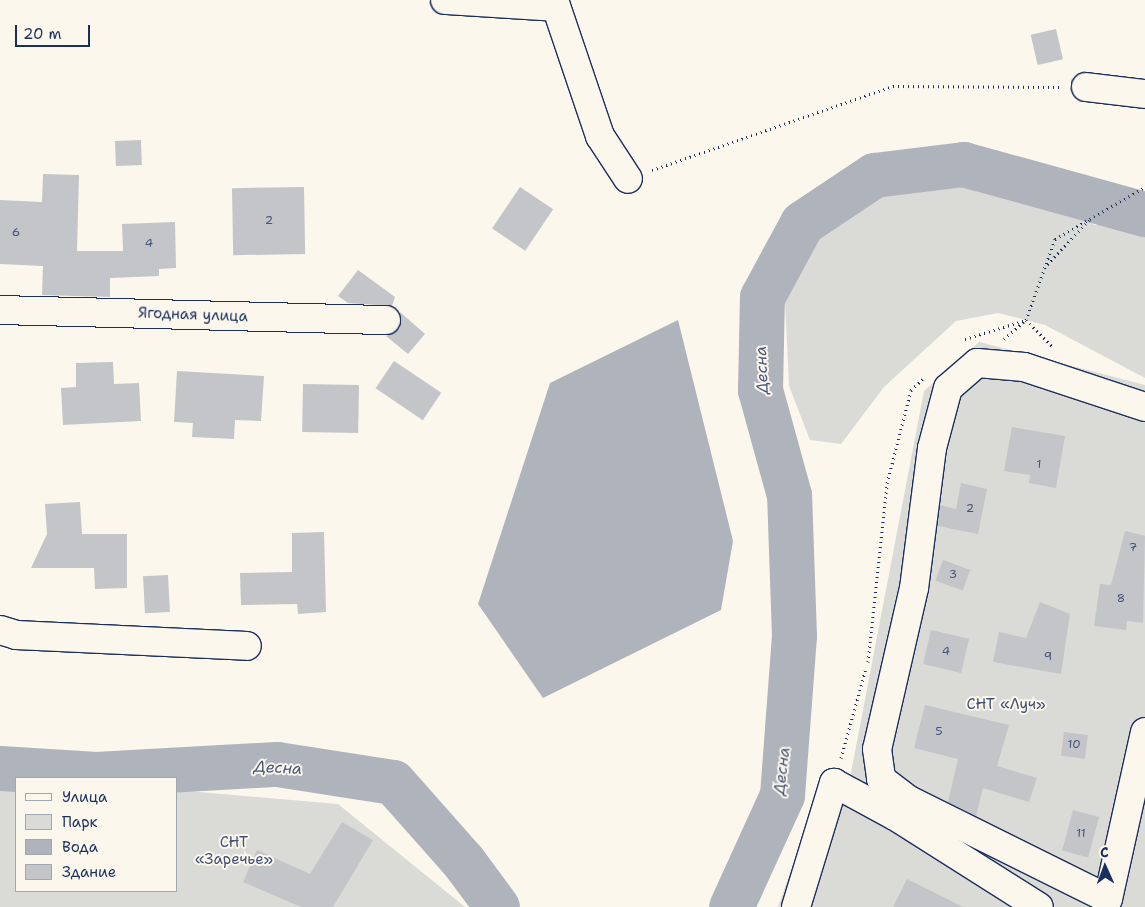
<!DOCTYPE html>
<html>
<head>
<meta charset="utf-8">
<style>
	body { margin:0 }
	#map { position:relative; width:1145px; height:907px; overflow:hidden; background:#fbf7ec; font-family:"Shantell Sans",sans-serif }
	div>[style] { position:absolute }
	.green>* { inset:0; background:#dadad7 }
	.water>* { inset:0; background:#afb3bb }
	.river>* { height:45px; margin:-22.5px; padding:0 22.5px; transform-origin:22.5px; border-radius:22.5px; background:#afb3bb }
	.building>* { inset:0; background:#c3c5c9; transform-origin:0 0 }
	.path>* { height:3px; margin-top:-1.5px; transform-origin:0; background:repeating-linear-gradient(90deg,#1b2f5e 0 1px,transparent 0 5px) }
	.roads { filter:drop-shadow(1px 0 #1b2f5e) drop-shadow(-1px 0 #1b2f5e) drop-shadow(0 1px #1b2f5e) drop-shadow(0 -1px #1b2f5e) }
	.minor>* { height:28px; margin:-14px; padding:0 14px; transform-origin:14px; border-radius:14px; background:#fbf7ec }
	span { translate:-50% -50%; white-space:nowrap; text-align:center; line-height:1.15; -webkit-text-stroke:4px #fbf7ec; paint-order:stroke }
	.number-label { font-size:12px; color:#455479 }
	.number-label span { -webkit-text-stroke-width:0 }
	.street-label { font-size:15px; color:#1b2f5e }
	.park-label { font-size:15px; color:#415176 }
	.water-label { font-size:16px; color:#47577a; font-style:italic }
	.legend { position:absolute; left:15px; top:777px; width:162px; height:115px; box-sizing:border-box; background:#fbf7ec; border:1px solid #a1a7b3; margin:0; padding:6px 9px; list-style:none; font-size:15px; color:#1b2f5e }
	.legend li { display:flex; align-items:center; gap:10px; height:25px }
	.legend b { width:25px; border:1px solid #a1a7b3 }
	.north { position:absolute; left:1080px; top:842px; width:50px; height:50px; -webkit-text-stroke:4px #fbf7ec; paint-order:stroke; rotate:358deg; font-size:14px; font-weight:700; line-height:20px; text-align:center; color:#1b2f5e }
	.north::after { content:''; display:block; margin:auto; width:18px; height:22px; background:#1b2f5e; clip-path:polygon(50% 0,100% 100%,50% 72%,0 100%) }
	.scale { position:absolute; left:15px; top:25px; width:75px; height:22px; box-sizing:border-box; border:2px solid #1b2f5e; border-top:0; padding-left:6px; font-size:15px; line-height:18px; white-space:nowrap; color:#1b2f5e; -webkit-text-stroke:4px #fbf7ec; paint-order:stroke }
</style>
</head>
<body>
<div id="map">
	<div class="green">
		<i style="clip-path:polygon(964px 170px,1045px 178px,1077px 190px,1077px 211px,1094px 225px,1129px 224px,1145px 228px,1145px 378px,1045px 325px,998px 313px,956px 321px,884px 387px,841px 444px,810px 440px,789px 386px,785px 300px,808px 235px,879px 186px)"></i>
		<i style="clip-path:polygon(979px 342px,1145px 385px,1145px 907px,778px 907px,825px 773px,850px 778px,924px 391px)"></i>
		<i style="clip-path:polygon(0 775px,36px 778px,16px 778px,16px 891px,176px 891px,176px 790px,338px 804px,465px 907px,0 907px)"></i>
	</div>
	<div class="water">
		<i style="clip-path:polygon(678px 320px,733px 541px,721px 610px,543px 698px,478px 604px,550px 383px)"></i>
	</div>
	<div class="river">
		<i style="left:0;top:768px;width:96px;rotate:3.6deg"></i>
		<i style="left:96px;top:774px;width:181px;rotate:-3.2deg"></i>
		<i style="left:277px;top:764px;width:117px;rotate:8.8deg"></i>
		<i style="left:393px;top:782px;width:106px;rotate:48.5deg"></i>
		<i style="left:463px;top:861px;width:57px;rotate:53.5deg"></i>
		<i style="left:731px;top:907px;width:123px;rotate:-65.5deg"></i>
		<i style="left:782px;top:795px;width:159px;rotate:-85.7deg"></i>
		<i style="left:794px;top:636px;width:141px;rotate:-92deg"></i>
		<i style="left:789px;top:495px;width:109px;rotate:-105.4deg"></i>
		<i style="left:760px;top:390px;width:93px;rotate:-88.8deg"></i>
		<i style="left:762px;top:297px;width:84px;rotate:-61.6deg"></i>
		<i style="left:802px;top:223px;width:87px;rotate:-33.7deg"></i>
		<i style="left:874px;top:175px;width:90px;rotate:-7deg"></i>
		<i style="left:963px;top:164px;width:189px;rotate:15.4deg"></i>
	</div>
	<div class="building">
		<i style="left:1056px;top:29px;width:31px;height:26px;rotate:77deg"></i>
		<i style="left:141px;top:140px;width:25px;height:26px;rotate:88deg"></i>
		<i style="clip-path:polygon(43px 174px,79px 175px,77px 251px,123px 251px,122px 224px,175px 222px,176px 268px,159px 269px,159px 276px,110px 278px,110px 297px,42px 295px,43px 266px,0 264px,0 200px,42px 202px)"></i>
		<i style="left:304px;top:187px;width:67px;height:72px;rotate:89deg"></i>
		<i style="left:520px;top:187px;width:40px;height:50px;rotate:34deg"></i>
		<i style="clip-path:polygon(358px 270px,395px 297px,392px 306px,348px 303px,338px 296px)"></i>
		<i style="clip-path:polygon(400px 312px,425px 334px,408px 354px,386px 336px,400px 328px)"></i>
		<i style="left:394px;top:361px;width:57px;height:33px;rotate:34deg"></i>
		<i style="clip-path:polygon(113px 362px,114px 384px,139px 383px,141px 421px,63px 425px,61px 388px,76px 387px,76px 363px)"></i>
		<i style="clip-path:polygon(177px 371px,264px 376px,261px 421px,235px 420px,234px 439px,192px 437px,193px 423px,174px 422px)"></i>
		<i style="left:303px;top:384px;width:56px;height:48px;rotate:1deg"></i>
		<i style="clip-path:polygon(1012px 427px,1065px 436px,1056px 488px,1029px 483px,1030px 475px,1004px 471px)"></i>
		<i style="clip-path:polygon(961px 483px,987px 489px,978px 534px,938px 526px,940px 505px,956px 509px)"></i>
		<i style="clip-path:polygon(80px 502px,82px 534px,127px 534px,127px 588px,95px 589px,94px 568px,31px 568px,47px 534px,45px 504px)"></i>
		<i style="clip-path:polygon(1125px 531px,1145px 536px,1143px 623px,1127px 621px,1126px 630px,1094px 626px,1100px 584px,1111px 585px)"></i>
		<i style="clip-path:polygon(324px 532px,326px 612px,298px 614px,297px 604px,241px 605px,240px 573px,292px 572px,292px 533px)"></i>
		<i style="left:943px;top:560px;width:29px;height:22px;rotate:20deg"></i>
		<i style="left:168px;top:575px;width:37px;height:25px;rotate:87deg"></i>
		<i style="clip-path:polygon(1040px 602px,1070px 614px,1061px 674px,993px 662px,999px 632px,1026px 638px)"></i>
		<i style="left:931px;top:630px;width:39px;height:35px;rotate:13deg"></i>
		<i style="clip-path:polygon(925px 705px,1009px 725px,997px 766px,1037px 778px,1029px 802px,983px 788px,976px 816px,948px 802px,958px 759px,914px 748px)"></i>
		<i style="left:1064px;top:732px;width:24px;height:24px;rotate:7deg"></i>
		<i style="left:1073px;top:810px;width:27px;height:42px;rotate:15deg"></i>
		<i style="clip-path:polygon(342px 822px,373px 840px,333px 907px,301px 907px,243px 882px,257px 850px,310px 874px)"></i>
		<i style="clip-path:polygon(907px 879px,963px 907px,893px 907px)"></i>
	</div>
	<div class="path">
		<i style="left:652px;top:170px;width:255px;rotate:-19.2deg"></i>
		<i style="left:893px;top:86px;width:168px;rotate:0.3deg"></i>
		<i style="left:1044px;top:268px;width:69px;rotate:-46.8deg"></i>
		<i style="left:965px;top:339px;width:64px;rotate:-17.3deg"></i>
		<i style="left:1026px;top:320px;width:86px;rotate:-70.3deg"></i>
		<i style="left:1055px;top:239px;width:104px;rotate:-30deg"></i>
		<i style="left:1004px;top:339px;width:29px;rotate:-41deg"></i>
		<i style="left:1026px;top:320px;width:40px;rotate:45deg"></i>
		<i style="left:868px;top:662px;width:180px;rotate:-83.9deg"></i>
		<i style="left:887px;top:483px;width:96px;rotate:-75.5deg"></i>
		<i style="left:911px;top:390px;width:16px;rotate:-43deg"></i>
		<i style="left:841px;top:758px;width:93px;rotate:-74.5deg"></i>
	</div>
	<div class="roads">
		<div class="minor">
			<i style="left:445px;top:0;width:111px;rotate:3.6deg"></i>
			<i style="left:554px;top:0;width:144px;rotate:71.3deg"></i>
			<i style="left:600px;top:136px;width:51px;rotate:56.9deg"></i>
			<i style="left:1086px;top:87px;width:59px;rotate:6.8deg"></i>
			<i style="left:0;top:310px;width:386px;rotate:1.5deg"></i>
			<i style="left:1145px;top:407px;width:127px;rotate:-161.7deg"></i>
			<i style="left:1024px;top:367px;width:47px;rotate:-175.1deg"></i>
			<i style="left:977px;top:363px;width:38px;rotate:139deg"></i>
			<i style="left:948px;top:388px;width:62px;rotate:104.9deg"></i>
			<i style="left:932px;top:448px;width:141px;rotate:97.3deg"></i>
			<i style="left:914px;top:588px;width:165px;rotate:102.9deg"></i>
			<i style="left:877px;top:749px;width:30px;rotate:82deg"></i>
			<i style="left:881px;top:779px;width:35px;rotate:37deg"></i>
			<i style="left:909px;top:800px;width:222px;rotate:26.4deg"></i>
			<i style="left:1108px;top:899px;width:171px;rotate:-77.5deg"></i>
			<i style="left:0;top:630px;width:17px;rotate:17deg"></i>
			<i style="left:16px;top:635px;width:231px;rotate:2.7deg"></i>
			<i style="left:796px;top:907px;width:130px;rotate:-73deg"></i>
			<i style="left:834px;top:783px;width:69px;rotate:28.4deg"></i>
			<i style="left:895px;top:816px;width:170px;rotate:32.3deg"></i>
		</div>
	</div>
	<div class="number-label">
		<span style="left:269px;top:221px">2</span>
		<span style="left:16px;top:233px">6</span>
		<span style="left:149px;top:244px">4</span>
		<span style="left:1039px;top:465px">1</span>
		<span style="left:970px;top:509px">2</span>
		<span style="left:1133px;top:548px">7</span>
		<span style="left:953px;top:575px">3</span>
		<span style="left:1121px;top:599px">8</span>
		<span style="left:946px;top:652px">4</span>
		<span style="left:1048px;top:657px">9</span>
		<span style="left:939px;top:732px">5</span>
		<span style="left:1074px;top:745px">10</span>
		<span style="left:1081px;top:834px">11</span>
	</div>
	<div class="street-label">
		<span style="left:193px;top:315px;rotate:2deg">Ягодная улица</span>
	</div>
	<div class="park-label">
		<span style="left:1006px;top:705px">СНТ «Луч»</span>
		<span style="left:234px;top:851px">СНТ<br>«Заречье»</span>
	</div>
	<div class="water-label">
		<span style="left:762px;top:370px;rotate:-92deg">Десна</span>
		<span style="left:278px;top:768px;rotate:3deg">Десна</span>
		<span style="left:782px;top:771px;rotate:-83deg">Десна</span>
	</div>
	<ul class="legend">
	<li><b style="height:6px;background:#fbf7ec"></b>Улица</li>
	<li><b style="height:14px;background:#dadad7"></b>Парк</li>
	<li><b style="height:14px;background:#afb3bb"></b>Вода</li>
	<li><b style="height:14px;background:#c3c5c9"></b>Здание</li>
	</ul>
	<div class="north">С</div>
	<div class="scale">20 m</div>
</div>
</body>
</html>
